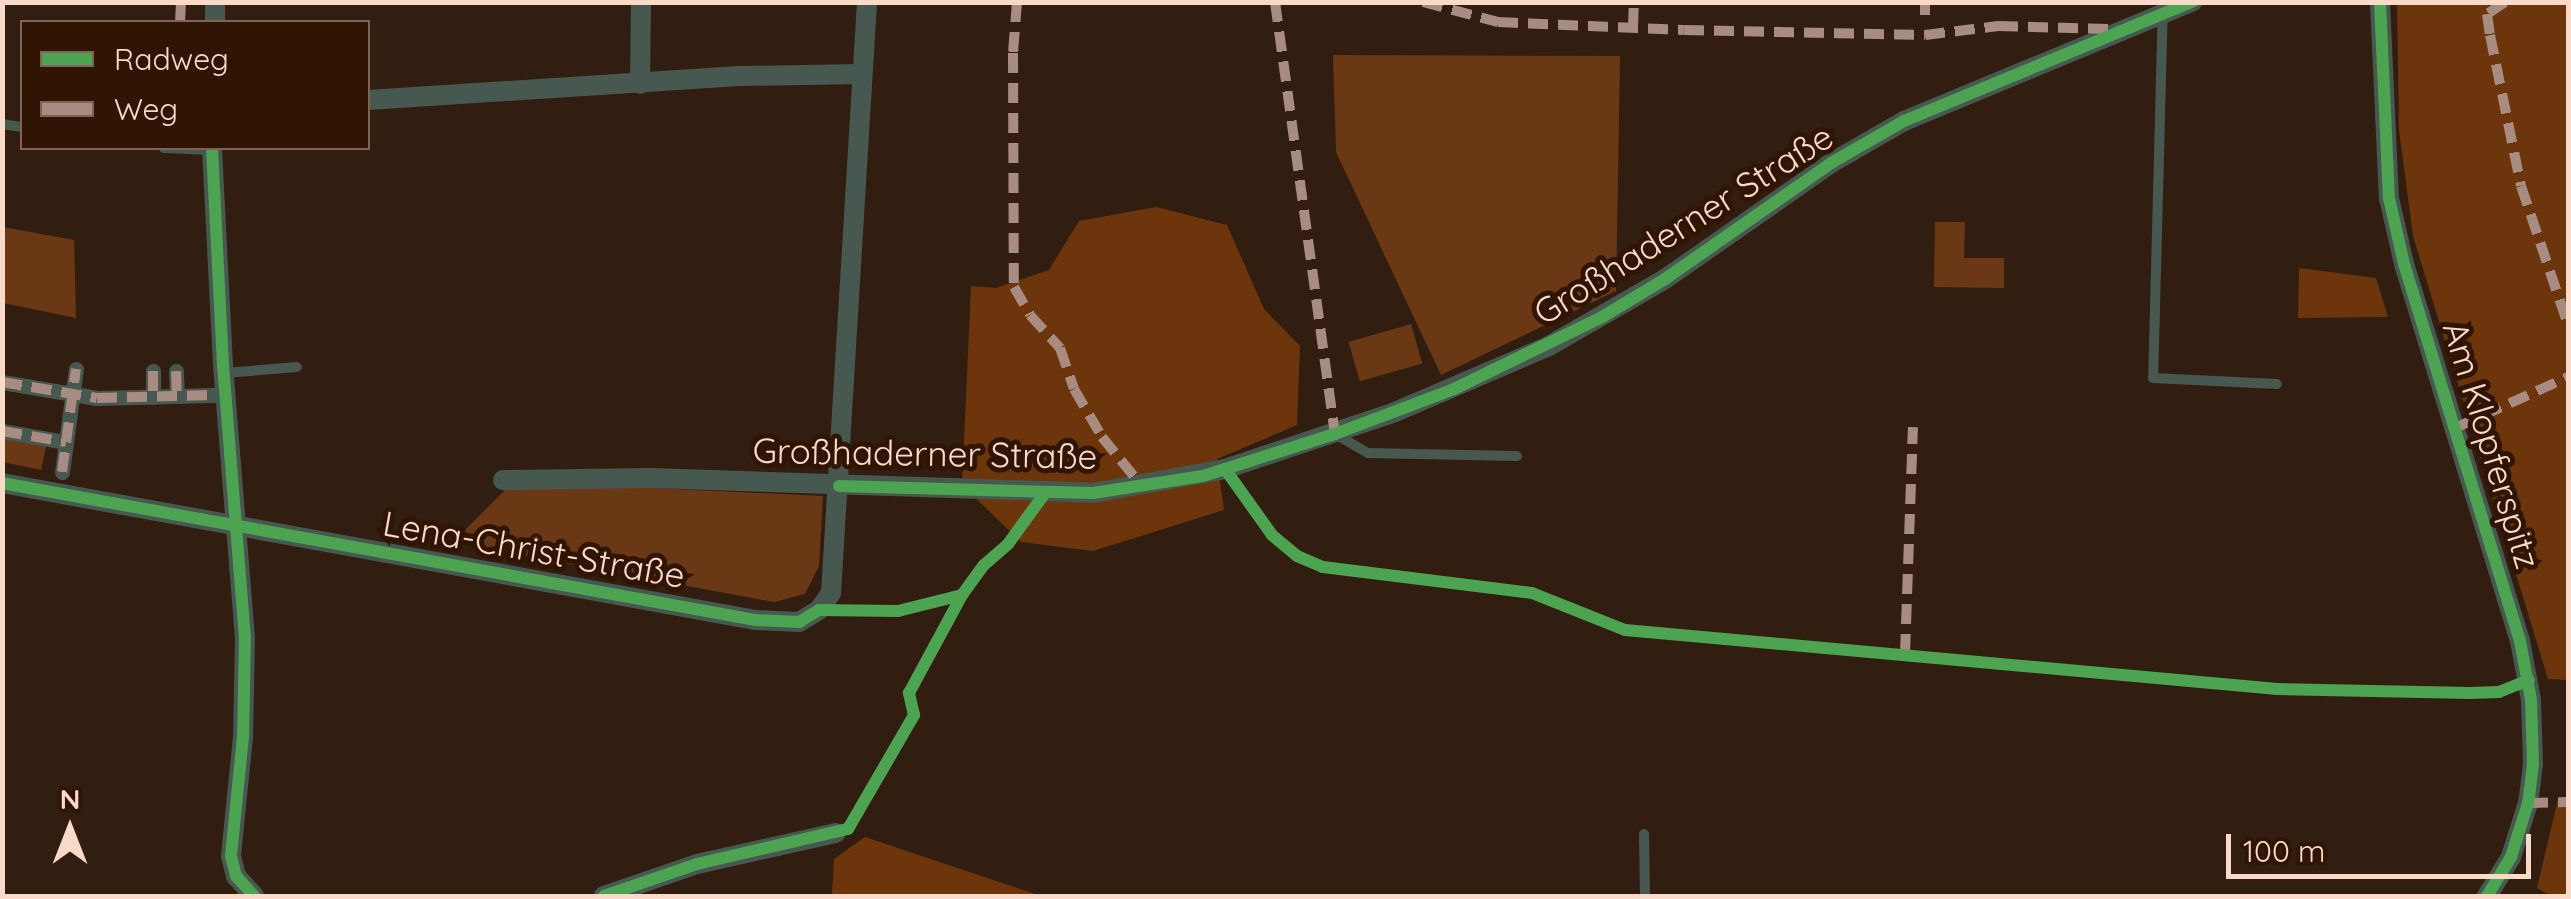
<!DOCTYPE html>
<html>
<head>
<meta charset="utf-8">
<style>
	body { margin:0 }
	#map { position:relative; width:2571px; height:899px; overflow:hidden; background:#321e10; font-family:Quicksand,sans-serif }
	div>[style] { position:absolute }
	.green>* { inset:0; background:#6b3816; transform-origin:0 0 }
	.forest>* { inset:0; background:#6c350c }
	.service>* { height:10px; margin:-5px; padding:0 5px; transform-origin:5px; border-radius:5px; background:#475850 }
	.pedestrian>* { height:15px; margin:-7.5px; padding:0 7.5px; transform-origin:7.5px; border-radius:7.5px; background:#475850 }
	.minor>* { height:20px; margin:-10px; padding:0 10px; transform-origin:10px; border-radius:10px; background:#475850 }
	.quiet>* { height:10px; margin-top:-5px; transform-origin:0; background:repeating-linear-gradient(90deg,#a88b81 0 20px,transparent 0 30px) }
	.cycleway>* { height:12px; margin:-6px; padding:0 6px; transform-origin:6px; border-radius:6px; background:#4ca352 }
	span { translate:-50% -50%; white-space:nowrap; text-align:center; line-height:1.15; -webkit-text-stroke:10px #301504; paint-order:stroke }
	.street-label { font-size:35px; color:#f9d9c7 }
	.frame { position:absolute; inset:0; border:5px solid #f9d9c7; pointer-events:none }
	.legend { position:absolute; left:20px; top:20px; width:350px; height:130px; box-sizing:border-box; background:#301504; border:2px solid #806352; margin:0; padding:12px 18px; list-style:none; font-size:30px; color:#f9d9c7 }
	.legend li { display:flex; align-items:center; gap:20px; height:50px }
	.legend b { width:50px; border:2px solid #806352 }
	.north { position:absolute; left:20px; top:779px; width:100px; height:100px; -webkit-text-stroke:8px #301504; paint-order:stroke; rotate:0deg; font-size:28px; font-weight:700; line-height:40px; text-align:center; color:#f9d9c7 }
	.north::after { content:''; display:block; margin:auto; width:35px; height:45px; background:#f9d9c7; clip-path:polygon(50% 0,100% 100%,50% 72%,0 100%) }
	.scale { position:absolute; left:2226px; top:834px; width:305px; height:45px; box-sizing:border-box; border:5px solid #f9d9c7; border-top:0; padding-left:12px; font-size:30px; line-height:35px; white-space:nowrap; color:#f9d9c7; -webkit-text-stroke:8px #301504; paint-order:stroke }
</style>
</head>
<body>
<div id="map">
	<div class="green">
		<i style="clip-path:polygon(1333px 55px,1620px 56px,1616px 291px,1441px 375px,1336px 152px)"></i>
		<i style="clip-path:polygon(1935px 222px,1965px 222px,1964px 258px,2004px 258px,2004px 288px,1934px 287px)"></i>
		<i style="clip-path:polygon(3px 227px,74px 240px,76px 318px,3px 303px)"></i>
		<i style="left:1411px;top:324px;width:41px;height:65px;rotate:74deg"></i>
		<i style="clip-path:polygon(2px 435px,47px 443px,41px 470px,3px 462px)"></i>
		<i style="clip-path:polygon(633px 487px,823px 496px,819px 566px,805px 594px,774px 602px,463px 544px,466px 529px,506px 489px)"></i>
	</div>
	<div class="forest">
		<i style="clip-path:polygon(2397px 3px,2568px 3px,2568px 680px,2548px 679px,2413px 236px,2399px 130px)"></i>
		<i style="clip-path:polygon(1156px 207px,1227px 225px,1264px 309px,1300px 346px,1297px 425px,1217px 459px,1224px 510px,1093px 551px,1021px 542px,962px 485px,971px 286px,996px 288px,1049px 270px,1079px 221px)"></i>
		<i style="clip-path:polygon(2299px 268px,2376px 278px,2388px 317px,2298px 318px)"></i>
		<i style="clip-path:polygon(2558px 799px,2568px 799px,2568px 896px,2551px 896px,2537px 888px)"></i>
		<i style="clip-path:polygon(865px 837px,1041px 896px,832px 896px,834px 859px)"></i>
	</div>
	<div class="service">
		<i style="left:2163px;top:2px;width:376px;rotate:91.5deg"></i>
		<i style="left:2153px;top:378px;width:124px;rotate:2.8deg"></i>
		<i style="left:2px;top:124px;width:20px;rotate:9deg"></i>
		<i style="left:164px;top:148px;width:47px;rotate:2.4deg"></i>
		<i style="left:225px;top:373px;width:72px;rotate:-4.8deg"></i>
		<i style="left:1335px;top:434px;width:38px;rotate:30deg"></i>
		<i style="left:1368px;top:453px;width:149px;rotate:1.2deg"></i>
		<i style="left:1644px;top:834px;width:62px;rotate:89.1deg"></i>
	</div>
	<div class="pedestrian">
		<i style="left:153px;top:371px;width:26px;rotate:90deg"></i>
		<i style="left:176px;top:371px;width:25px;rotate:88deg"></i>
		<i style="left:2px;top:382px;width:96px;rotate:9.6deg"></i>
		<i style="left:97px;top:398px;width:117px;rotate:-1.5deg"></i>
		<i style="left:2px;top:431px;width:65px;rotate:9.8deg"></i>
		<i style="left:62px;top:472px;width:104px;rotate:-82.3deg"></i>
	</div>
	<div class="minor">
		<i style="left:2380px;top:2px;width:196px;rotate:87.4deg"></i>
		<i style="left:2389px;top:198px;width:68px;rotate:77.2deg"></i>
		<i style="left:2404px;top:264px;width:394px;rotate:72.9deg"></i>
		<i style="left:2520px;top:641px;width:60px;rotate:79.4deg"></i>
		<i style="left:2531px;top:700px;width:64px;rotate:88.2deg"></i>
		<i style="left:2533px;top:764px;width:39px;rotate:97deg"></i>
		<i style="left:2528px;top:803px;width:57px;rotate:107.5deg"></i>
		<i style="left:2511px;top:857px;width:46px;rotate:121.6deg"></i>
		<i style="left:215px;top:22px;width:20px;rotate:-90deg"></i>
		<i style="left:640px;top:84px;width:82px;rotate:-89.3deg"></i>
		<i style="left:368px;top:100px;width:372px;rotate:-3.7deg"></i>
		<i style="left:739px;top:76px;width:123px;rotate:-0.9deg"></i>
		<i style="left:212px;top:148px;width:217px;rotate:87.1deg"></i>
		<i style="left:223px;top:365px;width:272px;rotate:85.4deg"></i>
		<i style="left:245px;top:636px;width:101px;rotate:91.1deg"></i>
		<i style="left:243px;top:737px;width:120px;rotate:95.8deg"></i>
		<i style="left:231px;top:856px;width:21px;rotate:76deg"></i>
		<i style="left:236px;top:876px;width:27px;rotate:48deg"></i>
		<i style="left:503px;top:480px;width:148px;rotate:-0.8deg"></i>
		<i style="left:651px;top:478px;width:442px;rotate:1.9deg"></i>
		<i style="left:1093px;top:493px;width:134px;rotate:-10.3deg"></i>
		<i style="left:1225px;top:469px;width:179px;rotate:-18.5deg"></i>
		<i style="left:1395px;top:412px;width:168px;rotate:-23.2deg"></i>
		<i style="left:1549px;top:346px;width:134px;rotate:-30deg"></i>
		<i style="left:1665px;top:279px;width:203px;rotate:-34.9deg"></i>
		<i style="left:1831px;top:163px;width:84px;rotate:-29.9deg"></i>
		<i style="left:1904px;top:121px;width:312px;rotate:-22.5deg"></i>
		<i style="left:2px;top:483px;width:765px;rotate:10.31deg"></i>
		<i style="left:755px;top:620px;width:44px;rotate:2.6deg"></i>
		<i style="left:799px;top:622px;width:23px;rotate:-31deg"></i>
		<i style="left:819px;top:610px;width:21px;rotate:-55deg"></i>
		<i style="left:831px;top:593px;width:592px;rotate:-86.51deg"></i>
		<i style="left:604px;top:896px;width:98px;rotate:-19deg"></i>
		<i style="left:697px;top:864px;width:142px;rotate:-12.6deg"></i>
	</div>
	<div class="quiet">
		<i style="left:1017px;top:2px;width:51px;rotate:94.5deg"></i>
		<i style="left:1013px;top:53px;width:234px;rotate:89.8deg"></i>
		<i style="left:1014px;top:287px;width:32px;rotate:60deg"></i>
		<i style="left:1030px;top:315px;width:45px;rotate:47.7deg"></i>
		<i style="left:1060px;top:348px;width:43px;rotate:71.1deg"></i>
		<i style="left:1074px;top:389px;width:56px;rotate:59.7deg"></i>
		<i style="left:1102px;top:437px;width:62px;rotate:50.9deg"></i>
		<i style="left:1275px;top:2px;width:436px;rotate:82.1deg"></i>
		<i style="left:1423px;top:2px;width:78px;rotate:14.9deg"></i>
		<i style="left:1498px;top:22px;width:186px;rotate:2.5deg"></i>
		<i style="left:1684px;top:30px;width:241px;rotate:1.2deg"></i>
		<i style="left:1925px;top:35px;width:74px;rotate:-7deg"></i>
		<i style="left:1998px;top:26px;width:111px;rotate:1.5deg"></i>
		<i style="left:2505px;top:2px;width:22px;rotate:146deg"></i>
		<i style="left:2487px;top:14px;width:21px;rotate:82deg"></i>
		<i style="left:2490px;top:35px;width:154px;rotate:78.4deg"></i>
		<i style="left:2521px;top:186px;width:147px;rotate:71.3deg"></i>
		<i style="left:1925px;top:15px;width:13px;rotate:-90deg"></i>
		<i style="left:180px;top:22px;width:20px;rotate:-87deg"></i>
		<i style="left:1633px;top:28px;width:26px;rotate:-88deg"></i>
		<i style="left:153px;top:371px;width:26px;rotate:90deg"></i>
		<i style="left:176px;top:371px;width:25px;rotate:88deg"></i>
		<i style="left:2px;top:382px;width:96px;rotate:9.6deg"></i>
		<i style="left:97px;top:398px;width:117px;rotate:-1.5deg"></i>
		<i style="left:2455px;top:428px;width:124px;rotate:-24.3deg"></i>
		<i style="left:2px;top:431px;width:65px;rotate:9.8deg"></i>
		<i style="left:62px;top:472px;width:104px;rotate:-82.3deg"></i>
		<i style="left:1905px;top:654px;width:227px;rotate:-88deg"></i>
		<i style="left:2528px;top:803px;width:40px;rotate:-1.4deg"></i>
	</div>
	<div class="cycleway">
		<i style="left:2380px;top:2px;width:196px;rotate:87.4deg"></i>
		<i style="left:2389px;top:198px;width:68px;rotate:77.2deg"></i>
		<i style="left:2404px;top:264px;width:394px;rotate:72.9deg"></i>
		<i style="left:2520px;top:641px;width:60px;rotate:79.4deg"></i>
		<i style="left:2531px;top:700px;width:64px;rotate:88.2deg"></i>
		<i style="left:2533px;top:764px;width:39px;rotate:97deg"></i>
		<i style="left:2528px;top:803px;width:57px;rotate:107.5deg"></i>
		<i style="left:2511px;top:857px;width:46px;rotate:121.6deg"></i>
		<i style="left:212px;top:148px;width:217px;rotate:87.1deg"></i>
		<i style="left:223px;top:365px;width:272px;rotate:85.4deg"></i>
		<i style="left:245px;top:636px;width:101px;rotate:91.1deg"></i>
		<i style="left:243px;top:737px;width:120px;rotate:95.8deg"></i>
		<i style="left:231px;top:856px;width:21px;rotate:76deg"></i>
		<i style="left:236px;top:876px;width:27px;rotate:48deg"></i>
		<i style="left:1225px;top:469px;width:81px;rotate:54.5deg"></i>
		<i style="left:1272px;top:535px;width:33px;rotate:40deg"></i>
		<i style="left:1297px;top:556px;width:28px;rotate:23deg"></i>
		<i style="left:1323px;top:567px;width:211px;rotate:7.1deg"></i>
		<i style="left:1532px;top:593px;width:100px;rotate:21.7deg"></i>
		<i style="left:1625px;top:630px;width:655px;rotate:5.17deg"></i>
		<i style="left:2277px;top:689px;width:193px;rotate:1.2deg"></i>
		<i style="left:2470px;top:693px;width:29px;rotate:-2deg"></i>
		<i style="left:2499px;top:692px;width:32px;rotate:-22deg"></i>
		<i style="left:2px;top:483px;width:765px;rotate:10.31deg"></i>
		<i style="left:755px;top:620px;width:44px;rotate:2.6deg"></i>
		<i style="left:799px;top:622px;width:23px;rotate:-31deg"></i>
		<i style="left:819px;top:610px;width:79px;rotate:0.7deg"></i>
		<i style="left:898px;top:611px;width:66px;rotate:-14deg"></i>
		<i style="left:839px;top:486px;width:254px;rotate:1.6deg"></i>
		<i style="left:1093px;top:493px;width:111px;rotate:-8.8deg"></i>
		<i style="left:1203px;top:476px;width:139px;rotate:-17.7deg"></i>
		<i style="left:1335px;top:434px;width:127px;rotate:-20.7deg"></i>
		<i style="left:1454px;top:389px;width:165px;rotate:-25.9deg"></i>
		<i style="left:1602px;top:317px;width:74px;rotate:-31.1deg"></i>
		<i style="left:1665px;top:279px;width:203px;rotate:-34.9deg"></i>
		<i style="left:1831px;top:163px;width:84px;rotate:-29.9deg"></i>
		<i style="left:1904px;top:121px;width:312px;rotate:-22.5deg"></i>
		<i style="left:604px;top:896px;width:98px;rotate:-19deg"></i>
		<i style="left:697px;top:864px;width:155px;rotate:-13.1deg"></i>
		<i style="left:848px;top:829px;width:132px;rotate:-59.9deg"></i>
		<i style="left:914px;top:715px;width:23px;rotate:-103deg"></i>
		<i style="left:909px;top:693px;width:111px;rotate:-61.6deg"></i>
		<i style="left:962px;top:595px;width:37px;rotate:-54deg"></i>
		<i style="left:984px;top:565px;width:32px;rotate:-41deg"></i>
		<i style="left:1008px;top:544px;width:63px;rotate:-54deg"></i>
	</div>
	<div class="street-label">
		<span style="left:1683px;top:224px;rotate:-32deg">Großhaderner Straße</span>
		<span style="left:2492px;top:445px;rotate:73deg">Am Klopferspitz</span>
		<span style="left:925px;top:453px;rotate:1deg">Großhaderner Straße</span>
		<span style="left:534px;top:549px;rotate:10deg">Lena-Christ-Straße</span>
	</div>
	<div class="frame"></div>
	<ul class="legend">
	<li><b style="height:12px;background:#4ca352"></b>Radweg</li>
	<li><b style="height:12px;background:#a88b81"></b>Weg</li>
	</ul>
	<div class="north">N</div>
	<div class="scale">100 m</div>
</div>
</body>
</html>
